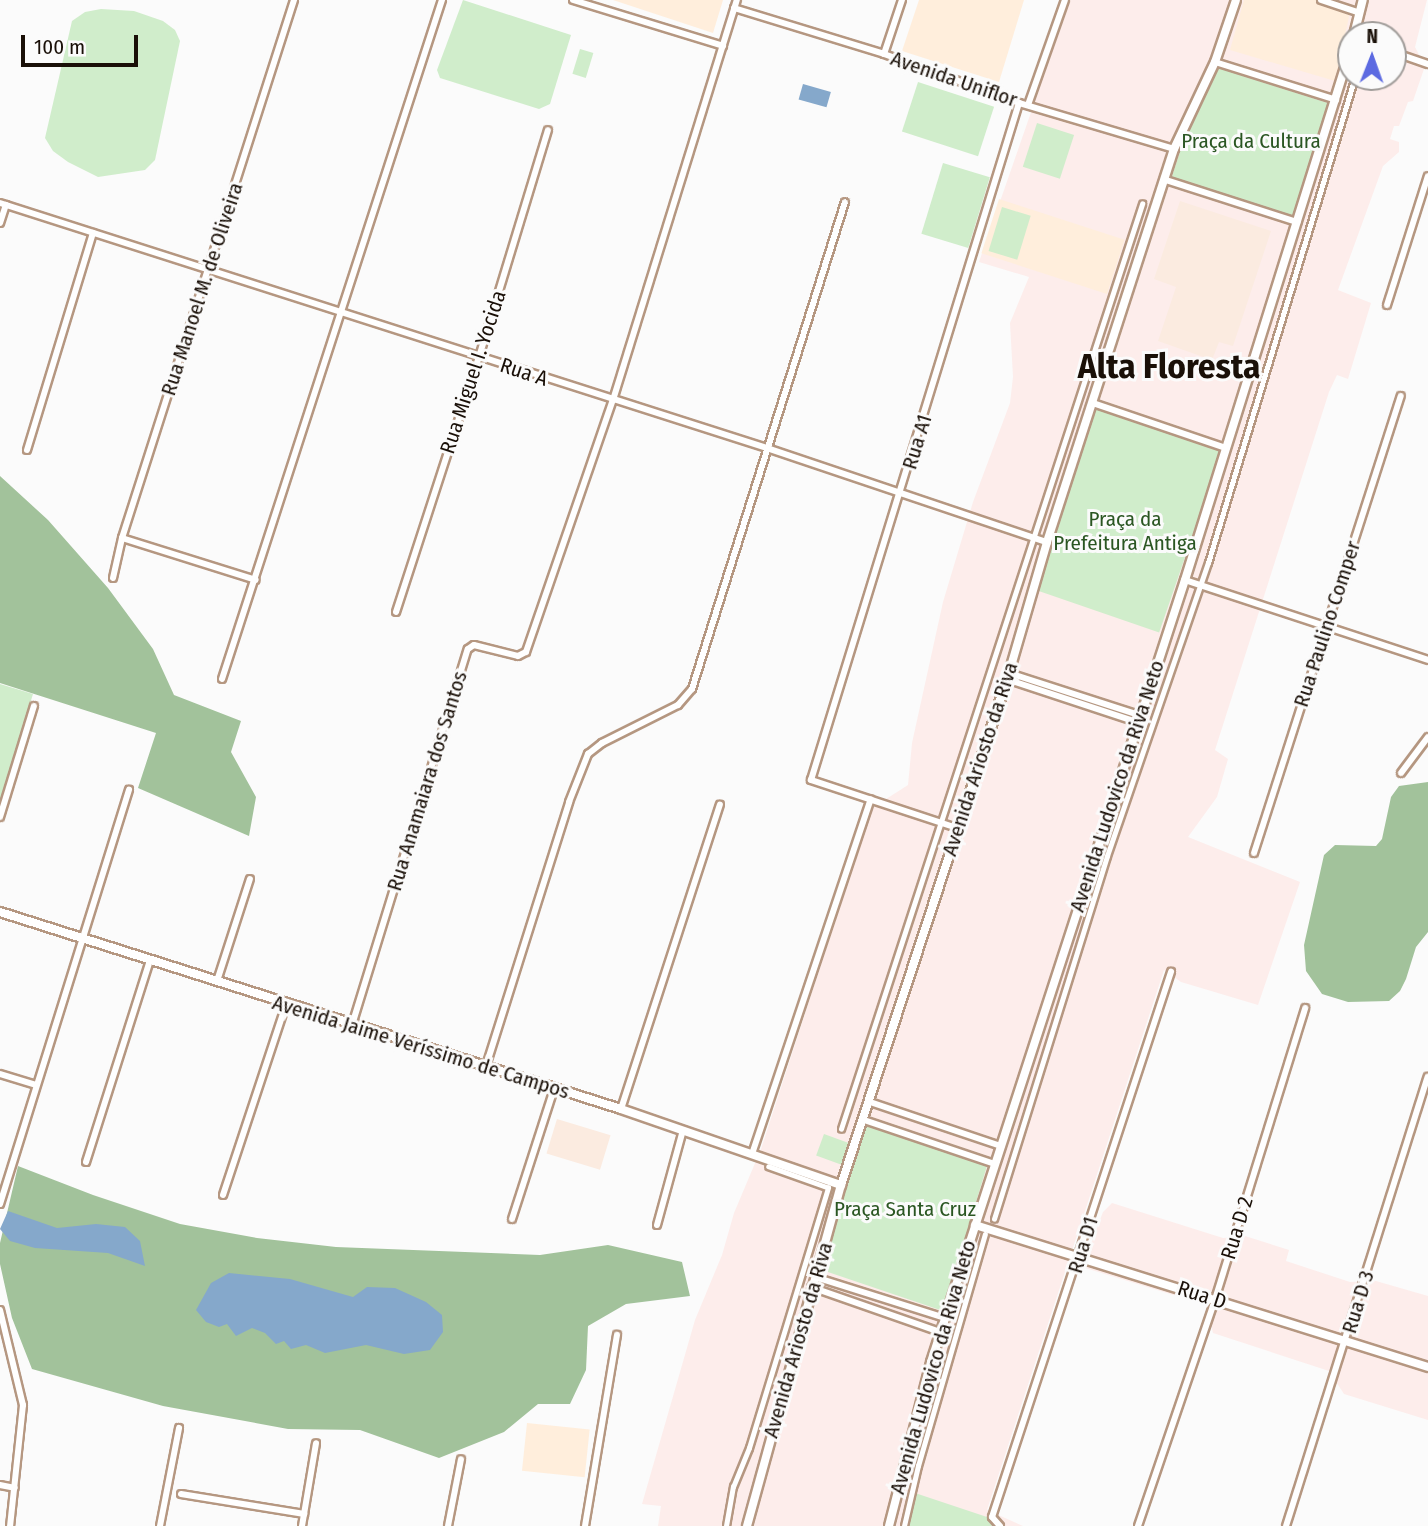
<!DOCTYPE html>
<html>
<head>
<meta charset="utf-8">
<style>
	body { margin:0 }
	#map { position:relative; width:1428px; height:1526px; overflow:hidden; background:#fbfbfb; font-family:"Fira Sans Condensed",sans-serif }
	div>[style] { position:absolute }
	.commercial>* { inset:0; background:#fdedeb }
	.built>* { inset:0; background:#fbebe0; transform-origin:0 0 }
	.education>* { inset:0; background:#ffeedc; transform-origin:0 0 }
	.green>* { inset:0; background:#d0edcb; transform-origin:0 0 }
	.forest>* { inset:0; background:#a2c29b }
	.water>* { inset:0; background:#85a8cb; transform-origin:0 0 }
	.roads { filter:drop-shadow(2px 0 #b59781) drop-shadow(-2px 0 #b59781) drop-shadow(0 2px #b59781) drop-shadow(0 -2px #b59781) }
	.pedestrian>* { height:4.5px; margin:-2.25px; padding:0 2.25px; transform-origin:2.25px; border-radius:2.25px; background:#fff }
	.minor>* { height:6px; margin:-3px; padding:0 3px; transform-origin:3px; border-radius:3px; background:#fff }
	.tertiary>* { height:8px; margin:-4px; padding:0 4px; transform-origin:4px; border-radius:4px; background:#fff }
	span { translate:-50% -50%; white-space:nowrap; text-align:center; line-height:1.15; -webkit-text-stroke:6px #fbfbfb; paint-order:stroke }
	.street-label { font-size:21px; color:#1a1008 }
	.park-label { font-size:21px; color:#2a5622 }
	.town-label { font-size:35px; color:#1a1008; font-weight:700 }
	.north { position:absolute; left:1337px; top:21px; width:70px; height:70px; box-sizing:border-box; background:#fbfbfb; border:2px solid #a19d9a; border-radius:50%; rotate:1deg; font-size:19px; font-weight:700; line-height:28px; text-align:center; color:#1a1008 }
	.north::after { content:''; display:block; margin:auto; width:24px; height:32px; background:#5c6ae1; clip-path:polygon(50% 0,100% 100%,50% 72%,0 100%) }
	.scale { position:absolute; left:21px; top:35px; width:117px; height:32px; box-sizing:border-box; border:4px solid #1a1008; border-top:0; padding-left:9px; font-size:21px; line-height:24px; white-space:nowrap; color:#1a1008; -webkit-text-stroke:5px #fbfbfb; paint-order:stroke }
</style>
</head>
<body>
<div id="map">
	<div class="commercial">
		<i style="clip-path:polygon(evenodd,1070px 0,1427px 0,1415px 47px,1425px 66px,1413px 101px,1408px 102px,1399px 126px,1394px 126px,1390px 139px,1399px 142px,1399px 152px,1383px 166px,1338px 290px,1371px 303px,1348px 379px,1337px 375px,1329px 392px,1215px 750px,1228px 759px,1217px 797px,1188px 837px,1300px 882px,1258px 1005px,1181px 982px,1164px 970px,987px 1510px,1023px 1526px,658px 1526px,661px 1506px,642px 1504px,695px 1320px,722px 1255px,734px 1213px,761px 1149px,872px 808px,908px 785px,912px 743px,943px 602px,973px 502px,1010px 403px,1013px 377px,1010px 323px,1029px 277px,979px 262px,1070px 0,1351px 35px,1393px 35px,1393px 77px,1351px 77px,1351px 35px)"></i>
		<i style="clip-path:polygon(1112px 1203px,1223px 1238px,1245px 1236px,1289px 1250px,1286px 1261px,1350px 1282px,1376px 1281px,1428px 1296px,1428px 1420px,1344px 1394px,1329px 1371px,1213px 1333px,1206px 1305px,1082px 1267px,1103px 1212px)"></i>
	</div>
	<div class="built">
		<i style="clip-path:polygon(1180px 201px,1271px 231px,1233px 346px,1219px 342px,1212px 360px,1158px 341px,1176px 287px,1154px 279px)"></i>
		<i style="left:557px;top:1119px;width:56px;height:36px;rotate:17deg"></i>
	</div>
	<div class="education">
		<i style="clip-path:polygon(613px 0,723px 0,713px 33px)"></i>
		<i style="clip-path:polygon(919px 0,1024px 0,999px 82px,902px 51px)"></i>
		<i style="clip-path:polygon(1244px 0,1319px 0,1350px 12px,1335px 81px,1230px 50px)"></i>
		<i style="left:999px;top:199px;width:132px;height:57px;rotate:18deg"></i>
		<i style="left:527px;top:1423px;width:63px;height:48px;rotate:6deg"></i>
	</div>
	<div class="green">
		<i style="clip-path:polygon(463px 0,571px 35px,550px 104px,539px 109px,440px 78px,437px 70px)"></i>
		<i style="clip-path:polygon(101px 9px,134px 11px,163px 21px,175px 30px,180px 41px,155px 160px,145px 170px,98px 177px,68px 162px,53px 151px,45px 138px,72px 21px,85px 12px)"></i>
		<i style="left:580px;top:49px;width:14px;height:26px;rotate:17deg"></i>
		<i style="clip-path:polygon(1218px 68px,1328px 103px,1297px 217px,1171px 179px,1187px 130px)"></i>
		<i style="left:918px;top:82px;width:80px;height:52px;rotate:18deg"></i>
		<i style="left:1037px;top:123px;width:39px;height:46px;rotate:18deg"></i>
		<i style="left:943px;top:163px;width:49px;height:74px;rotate:17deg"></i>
		<i style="left:1002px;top:207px;width:30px;height:46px;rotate:17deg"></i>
		<i style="left:1094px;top:407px;width:135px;height:192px;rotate:19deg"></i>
		<i style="clip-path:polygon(0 684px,33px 694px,0 800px)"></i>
		<i style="clip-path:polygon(866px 1125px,987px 1166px,943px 1311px,822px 1270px,844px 1183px)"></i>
		<i style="left:824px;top:1134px;width:27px;height:23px;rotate:20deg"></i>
		<i style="clip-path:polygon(912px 1492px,987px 1517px,992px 1526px,904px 1526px)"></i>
	</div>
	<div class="forest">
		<i style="clip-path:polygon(0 476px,48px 520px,108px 588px,153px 649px,174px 695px,241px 721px,231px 752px,256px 797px,249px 836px,138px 788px,156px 733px,0 683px)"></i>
		<i style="clip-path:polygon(1428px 782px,1428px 932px,1416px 947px,1406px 979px,1400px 991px,1389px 1001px,1348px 1002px,1322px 994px,1306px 971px,1304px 945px,1324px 855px,1335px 845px,1376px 846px,1382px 839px,1391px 797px,1399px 786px)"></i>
		<i style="clip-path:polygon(18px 1166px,93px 1195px,180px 1224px,257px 1238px,336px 1247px,540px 1255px,608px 1245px,682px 1262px,690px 1296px,626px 1304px,588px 1326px,586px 1370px,570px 1404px,538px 1404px,504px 1432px,439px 1458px,360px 1430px,288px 1429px,163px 1406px,32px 1369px,12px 1318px,0 1264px,0 1243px)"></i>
	</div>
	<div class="water">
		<i style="left:803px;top:84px;width:29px;height:16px;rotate:16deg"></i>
		<i style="clip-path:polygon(8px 1211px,57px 1228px,96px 1224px,125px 1227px,140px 1241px,145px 1266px,108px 1253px,35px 1248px,10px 1241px,0 1229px)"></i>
		<i style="clip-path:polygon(229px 1273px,290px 1279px,353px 1297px,367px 1287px,395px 1288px,426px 1302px,442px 1315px,443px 1332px,430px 1350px,404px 1354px,366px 1345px,325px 1353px,306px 1345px,291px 1349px,284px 1341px,276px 1344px,265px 1333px,252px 1328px,236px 1336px,227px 1324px,219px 1327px,206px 1322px,196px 1310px,211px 1283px)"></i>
	</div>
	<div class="roads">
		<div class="pedestrian">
			<i style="left:841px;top:1129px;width:973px;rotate:-71.97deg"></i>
			<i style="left:994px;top:1219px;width:380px;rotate:-72.7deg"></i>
			<i style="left:1107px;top:856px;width:310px;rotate:-71deg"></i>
			<i style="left:1208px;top:563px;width:508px;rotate:-73.17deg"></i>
			<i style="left:726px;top:1526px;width:40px;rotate:-80deg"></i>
			<i style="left:733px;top:1487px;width:42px;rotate:-67.7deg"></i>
			<i style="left:749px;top:1448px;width:272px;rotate:-73.1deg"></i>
			<i style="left:828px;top:1188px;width:63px;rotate:-160.4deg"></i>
			<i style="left:904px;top:1526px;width:62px;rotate:-76.9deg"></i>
			<i style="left:918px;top:1466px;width:241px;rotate:-73.9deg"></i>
		</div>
		<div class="minor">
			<i style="left:573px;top:0;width:157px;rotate:17deg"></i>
			<i style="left:1321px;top:0;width:41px;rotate:18.4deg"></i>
			<i style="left:734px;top:8px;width:157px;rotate:17deg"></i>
			<i style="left:884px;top:54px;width:144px;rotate:19.9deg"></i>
			<i style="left:1019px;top:103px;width:162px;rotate:16.5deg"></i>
			<i style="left:1393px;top:52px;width:37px;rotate:19deg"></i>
			<i style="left:884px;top:54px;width:57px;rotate:-71.6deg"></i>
			<i style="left:1215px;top:62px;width:127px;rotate:17.4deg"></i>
			<i style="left:1028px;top:105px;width:111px;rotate:-70.6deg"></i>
			<i style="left:1166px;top:180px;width:138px;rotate:17.8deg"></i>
			<i style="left:0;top:203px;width:808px;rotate:17.72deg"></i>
			<i style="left:770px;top:449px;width:292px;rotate:18.6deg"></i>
			<i style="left:0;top:223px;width:19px;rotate:-72deg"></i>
			<i style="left:1387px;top:305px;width:135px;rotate:-72.4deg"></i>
			<i style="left:1093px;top:403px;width:140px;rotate:18.7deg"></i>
			<i style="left:27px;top:450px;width:227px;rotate:-73.1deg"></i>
			<i style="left:122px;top:538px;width:140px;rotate:17.4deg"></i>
			<i style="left:113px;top:578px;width:41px;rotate:-77.3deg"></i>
			<i style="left:122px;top:538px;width:565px;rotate:-72.27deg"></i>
			<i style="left:1185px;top:580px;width:256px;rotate:18.2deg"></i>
			<i style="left:396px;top:612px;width:268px;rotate:-72deg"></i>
			<i style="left:479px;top:357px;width:237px;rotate:-73.1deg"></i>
			<i style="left:1009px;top:673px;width:137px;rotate:17.9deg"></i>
			<i style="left:222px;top:679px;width:714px;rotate:-72.05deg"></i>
			<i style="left:1006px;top:679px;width:138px;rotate:18.2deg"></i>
			<i style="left:1401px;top:773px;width:45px;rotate:-53.1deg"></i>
			<i style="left:0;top:817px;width:116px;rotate:-73deg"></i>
			<i style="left:957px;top:828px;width:154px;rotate:-161.8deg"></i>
			<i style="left:811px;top:780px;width:708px;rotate:-72.92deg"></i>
			<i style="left:1254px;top:853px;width:480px;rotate:-72.2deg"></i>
			<i style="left:217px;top:981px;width:107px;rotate:-72.1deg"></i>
			<i style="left:352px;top:1025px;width:393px;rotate:-72.9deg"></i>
			<i style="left:468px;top:649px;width:7px;rotate:-34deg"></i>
			<i style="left:474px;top:645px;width:45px;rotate:14deg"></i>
			<i style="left:518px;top:656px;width:9px;rotate:-27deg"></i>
			<i style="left:526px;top:652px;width:267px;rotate:-71deg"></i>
			<i style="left:613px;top:400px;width:419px;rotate:-72.8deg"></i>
			<i style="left:486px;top:1066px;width:277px;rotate:-72.5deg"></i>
			<i style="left:569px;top:802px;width:52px;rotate:-68.4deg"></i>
			<i style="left:588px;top:754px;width:18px;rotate:-38deg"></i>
			<i style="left:602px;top:743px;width:85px;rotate:-26.6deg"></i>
			<i style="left:678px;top:705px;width:21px;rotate:-49deg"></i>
			<i style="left:692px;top:689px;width:510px;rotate:-72.56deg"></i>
			<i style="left:0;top:1074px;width:37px;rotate:17deg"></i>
			<i style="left:870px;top:1102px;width:138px;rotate:18.6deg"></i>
			<i style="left:621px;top:1109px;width:320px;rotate:-72deg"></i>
			<i style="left:864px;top:1120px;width:138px;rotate:18.6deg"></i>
			<i style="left:752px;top:1154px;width:374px;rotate:-71.5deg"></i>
			<i style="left:86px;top:1162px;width:212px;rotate:-72.4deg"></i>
			<i style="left:223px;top:1195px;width:200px;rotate:-71.7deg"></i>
			<i style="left:0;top:1204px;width:434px;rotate:-72.7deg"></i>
			<i style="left:512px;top:1219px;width:137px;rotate:-72.1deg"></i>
			<i style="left:657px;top:1225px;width:98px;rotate:-74.7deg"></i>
			<i style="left:815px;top:1277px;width:136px;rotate:17.5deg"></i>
			<i style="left:811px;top:1287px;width:137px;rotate:19.2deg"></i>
			<i style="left:0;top:1310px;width:98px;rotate:76.4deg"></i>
			<i style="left:23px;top:1405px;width:122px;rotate:96.1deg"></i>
			<i style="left:0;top:1485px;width:15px;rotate:11deg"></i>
			<i style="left:181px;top:1494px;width:125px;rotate:9.2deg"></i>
			<i style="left:160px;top:1526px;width:100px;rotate:-79deg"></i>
			<i style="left:302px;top:1526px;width:84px;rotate:-80.4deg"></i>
			<i style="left:448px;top:1526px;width:68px;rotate:-79deg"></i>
			<i style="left:585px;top:1526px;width:194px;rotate:-80.5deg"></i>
			<i style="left:1000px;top:1526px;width:12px;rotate:-132deg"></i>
			<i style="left:992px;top:1517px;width:574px;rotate:-71.82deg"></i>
			<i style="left:1138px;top:1526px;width:232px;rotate:-71.2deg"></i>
			<i style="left:1213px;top:1306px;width:312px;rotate:-72.8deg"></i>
			<i style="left:1286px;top:1526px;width:471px;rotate:-72.5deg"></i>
		</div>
		<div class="tertiary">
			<i style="left:1354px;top:35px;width:36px;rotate:-76deg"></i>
			<i style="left:0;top:912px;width:651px;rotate:17.6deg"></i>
			<i style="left:621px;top:1109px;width:233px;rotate:19.1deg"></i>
			<i style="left:975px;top:1225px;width:475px;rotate:17.4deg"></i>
			<i style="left:747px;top:1526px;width:354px;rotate:-74.6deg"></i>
			<i style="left:841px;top:1185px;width:539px;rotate:-71.83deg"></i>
			<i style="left:1009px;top:673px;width:136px;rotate:-73.8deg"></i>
			<i style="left:1047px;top:542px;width:413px;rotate:-72.1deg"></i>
			<i style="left:1174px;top:149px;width:96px;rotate:-64.8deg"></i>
			<i style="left:1215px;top:62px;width:65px;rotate:-71.3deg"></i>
			<i style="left:889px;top:1526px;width:169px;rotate:-75.6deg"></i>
			<i style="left:931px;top:1362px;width:822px;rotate:-72.01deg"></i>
			<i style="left:1185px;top:580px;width:557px;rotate:-72.67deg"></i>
		</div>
	</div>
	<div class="street-label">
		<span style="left:954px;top:79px;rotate:19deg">Avenida Uniflor</span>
		<span style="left:202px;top:289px;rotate:-72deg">Rua Manoel M. de Oliveira</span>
		<span style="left:473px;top:372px;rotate:-72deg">Rua Miguel I. Yocida</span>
		<span style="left:524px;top:372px;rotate:18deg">Rua A</span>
		<span style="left:917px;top:442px;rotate:-73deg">Rua A1</span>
		<span style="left:1327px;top:624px;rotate:-72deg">Rua Paulino Comper</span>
		<span style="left:980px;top:759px;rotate:-72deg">Avenida Ariosto da Riva</span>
		<span style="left:427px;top:781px;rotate:-73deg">Rua Anamaiara dos Santos</span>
		<span style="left:1117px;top:786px;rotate:-72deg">Avenida Ludovico da Riva Neto</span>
		<span style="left:421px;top:1047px;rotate:17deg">Avenida Jaime Veríssimo de Campos</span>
		<span style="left:1237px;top:1228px;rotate:-73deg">Rua D 2</span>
		<span style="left:1083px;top:1245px;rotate:-73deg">Rua D1</span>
		<span style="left:1202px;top:1295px;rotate:18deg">Rua D</span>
		<span style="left:1358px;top:1302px;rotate:-73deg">Rua D 3</span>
		<span style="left:798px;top:1340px;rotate:-74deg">Avenida Ariosto da Riva</span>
		<span style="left:933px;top:1367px;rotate:-74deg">Avenida Ludovico da Riva Neto</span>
	</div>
	<div class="park-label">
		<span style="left:1251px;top:141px">Praça da Cultura</span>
		<span style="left:1125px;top:531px">Praça da<br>Prefeitura Antiga</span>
		<span style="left:905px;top:1209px">Praça Santa Cruz</span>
	</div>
	<div class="town-label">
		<span style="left:1169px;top:366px">Alta Floresta</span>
	</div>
	<div class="north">N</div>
	<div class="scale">100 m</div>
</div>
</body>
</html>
